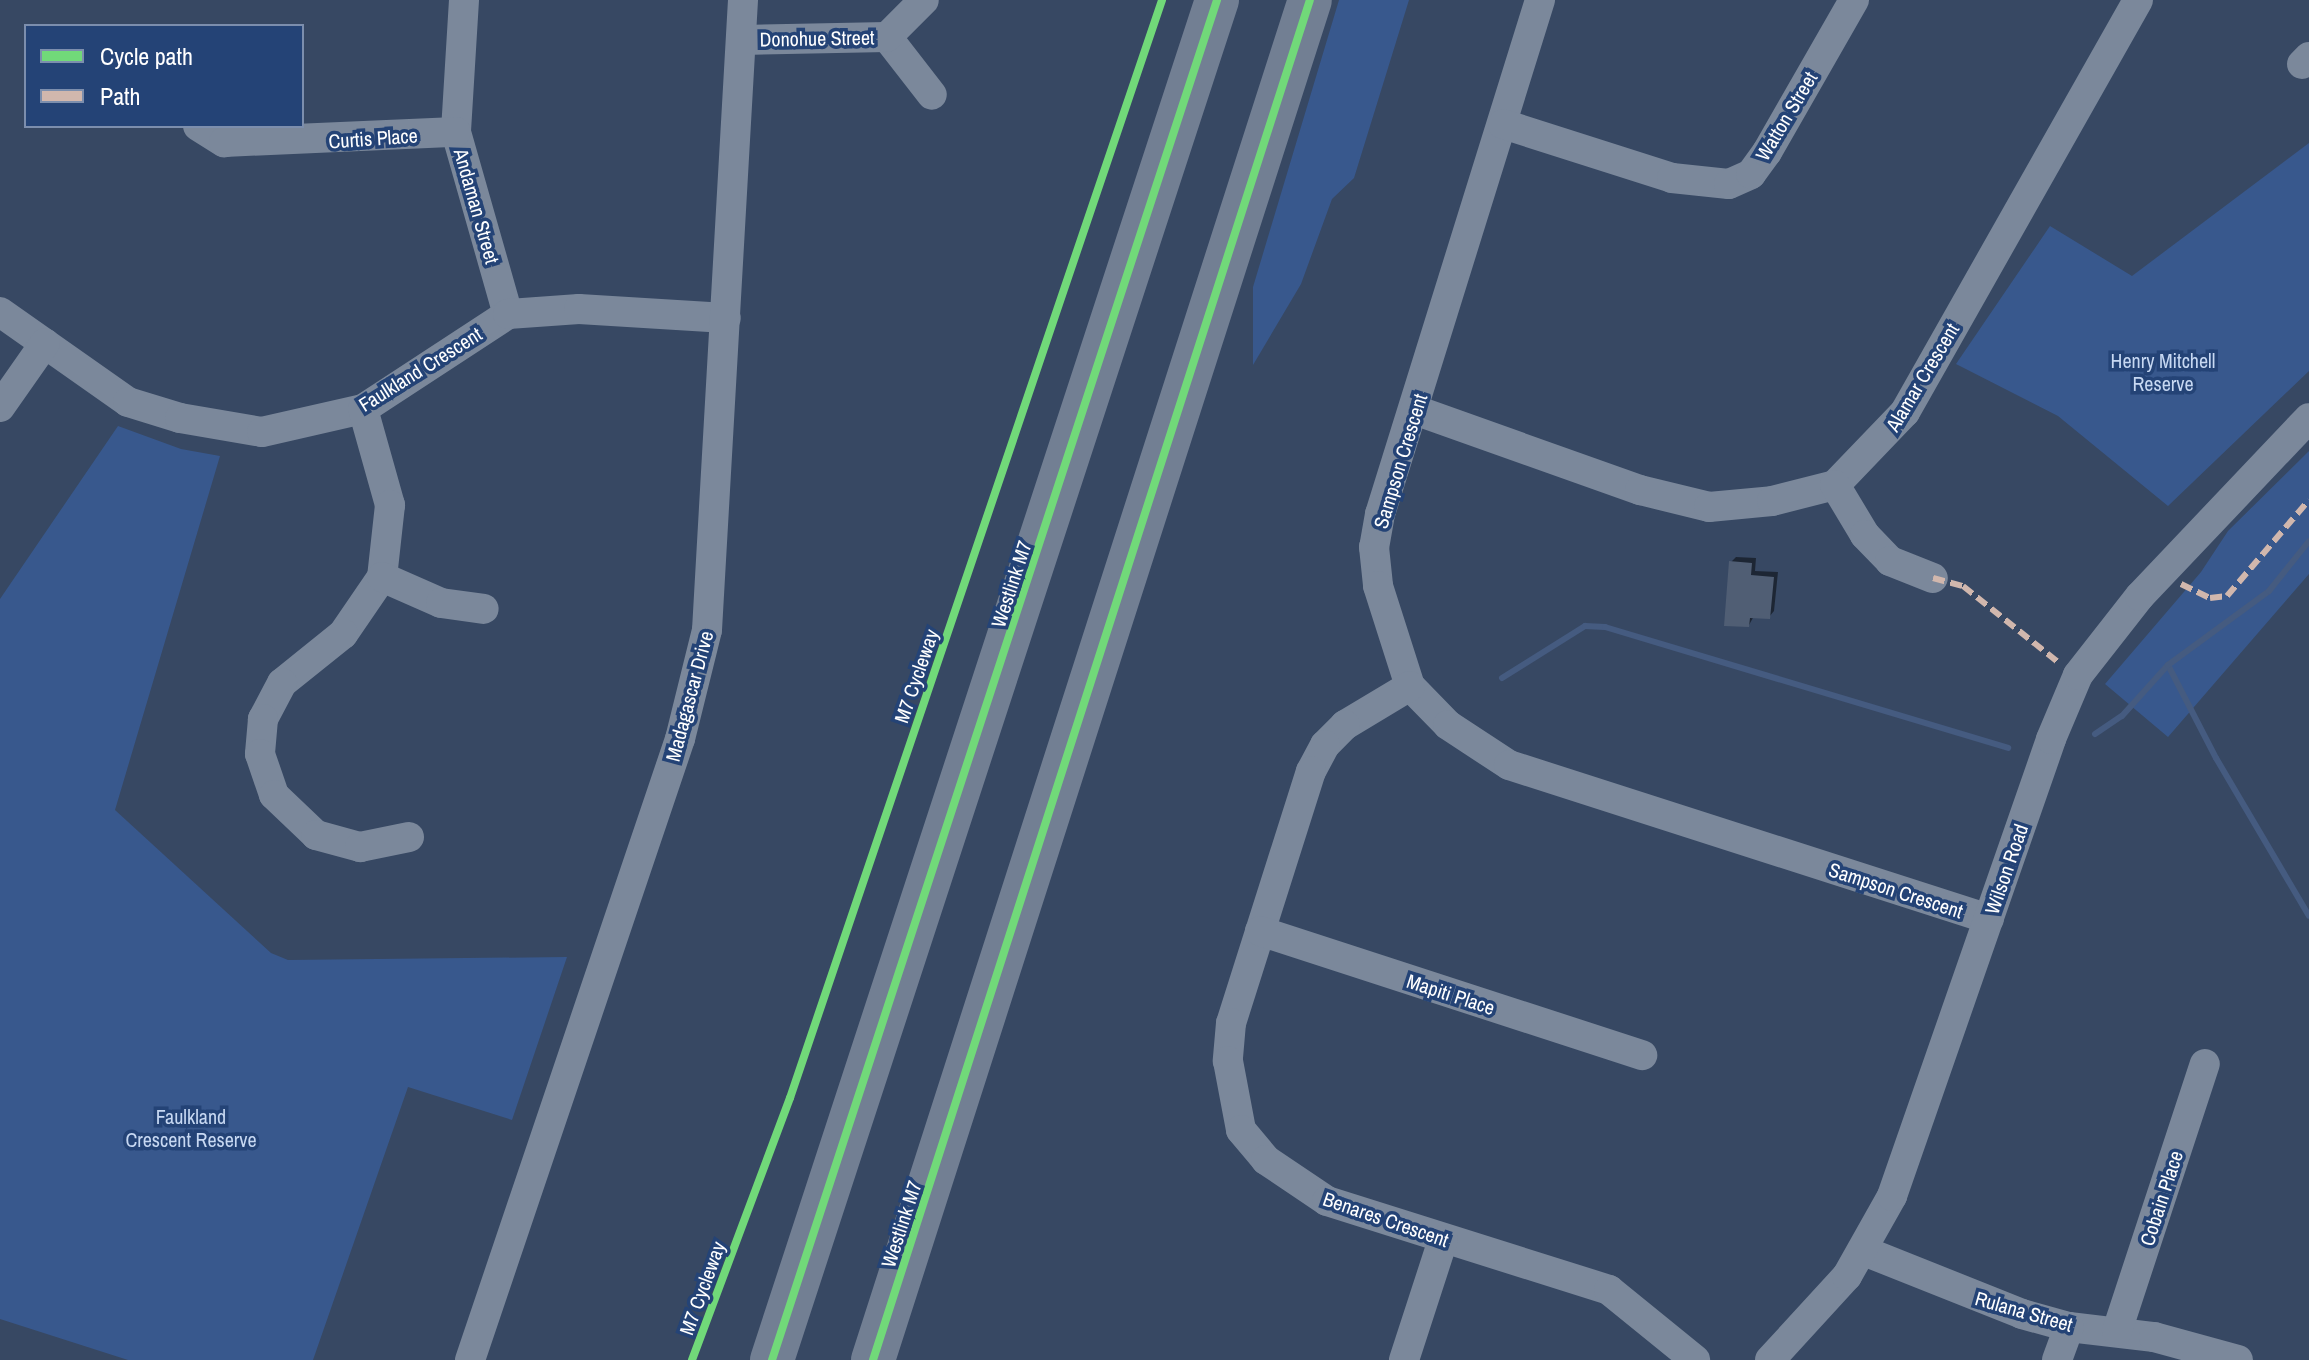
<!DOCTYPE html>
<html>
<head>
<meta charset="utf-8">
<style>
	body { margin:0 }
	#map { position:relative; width:2309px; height:1360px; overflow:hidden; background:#374863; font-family:"Archivo Narrow",sans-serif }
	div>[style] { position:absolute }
	.green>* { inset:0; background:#38588d }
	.shadow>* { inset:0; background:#0007 }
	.stream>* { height:6px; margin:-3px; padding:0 3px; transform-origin:3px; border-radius:3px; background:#455b80 }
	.building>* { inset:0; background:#505e74 }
	.minor>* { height:30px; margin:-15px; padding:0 15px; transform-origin:15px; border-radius:15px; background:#7b889b }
	.highway>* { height:44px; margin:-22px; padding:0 22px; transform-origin:22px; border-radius:22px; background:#727f93 }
	.quiet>* { height:6px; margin-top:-3px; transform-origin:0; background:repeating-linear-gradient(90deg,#d1b7ad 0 12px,transparent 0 18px) }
	.cycleway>* { height:8px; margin:-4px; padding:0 4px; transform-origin:4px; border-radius:4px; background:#71d979 }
	span { translate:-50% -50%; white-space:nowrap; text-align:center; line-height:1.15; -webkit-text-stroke:7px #244376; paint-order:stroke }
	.street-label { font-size:20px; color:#fff }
	.park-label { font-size:20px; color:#c7d8f2 }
	.legend { position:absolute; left:24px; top:24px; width:280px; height:104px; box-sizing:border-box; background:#244376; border:2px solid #7c8ead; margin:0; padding:10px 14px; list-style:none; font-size:24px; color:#fff }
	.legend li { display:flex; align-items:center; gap:16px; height:40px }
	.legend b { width:40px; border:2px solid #7c8ead }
</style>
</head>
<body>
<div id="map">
	<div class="green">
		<i style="clip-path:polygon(1339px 0,1409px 0,1354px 178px,1332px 199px,1301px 284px,1253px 365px,1253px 287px)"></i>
		<i style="clip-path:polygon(2309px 143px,2309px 371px,2168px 506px,2058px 416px,1956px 364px,2050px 226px,2132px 276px)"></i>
		<i style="clip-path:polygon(118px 426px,181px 449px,220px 456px,115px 810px,271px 953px,288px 960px,567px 957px,512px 1120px,408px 1087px,313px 1360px,128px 1360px,0 1319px,0 599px)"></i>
		<i style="clip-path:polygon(2309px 451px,2309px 574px,2168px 737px,2105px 684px,2201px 572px,2228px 531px)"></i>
	</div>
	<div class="shadow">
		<i style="clip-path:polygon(1736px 557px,1756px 558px,1755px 571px,1778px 572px,1774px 611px,1769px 617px,1754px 616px,1749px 625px,1731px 562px)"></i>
	</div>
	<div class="stream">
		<i style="left:2168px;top:665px;width:105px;rotate:62.7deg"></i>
		<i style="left:2216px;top:758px;width:183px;rotate:59.5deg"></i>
		<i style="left:1502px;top:678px;width:98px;rotate:-32.1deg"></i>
		<i style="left:1585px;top:626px;width:20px;rotate:3deg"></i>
		<i style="left:1605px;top:627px;width:421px;rotate:16.7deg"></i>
		<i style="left:2095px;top:734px;width:32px;rotate:-34deg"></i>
		<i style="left:2122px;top:716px;width:69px;rotate:-48deg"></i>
		<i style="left:2168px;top:665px;width:125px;rotate:-36.2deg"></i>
		<i style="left:2269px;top:591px;width:64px;rotate:-51.3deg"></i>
	</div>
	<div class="building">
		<i style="clip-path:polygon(1729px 561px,1752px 563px,1751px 575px,1774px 577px,1770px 619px,1750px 618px,1749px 627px,1724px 626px)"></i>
	</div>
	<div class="minor">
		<i style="left:464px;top:0;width:132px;rotate:93.5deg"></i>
		<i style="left:456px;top:132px;width:189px;rotate:74.1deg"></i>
		<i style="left:1540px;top:0;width:538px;rotate:107.29deg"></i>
		<i style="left:1380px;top:514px;width:34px;rotate:100deg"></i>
		<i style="left:1374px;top:547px;width:39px;rotate:84deg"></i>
		<i style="left:1378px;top:586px;width:105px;rotate:72.3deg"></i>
		<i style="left:1410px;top:686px;width:54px;rotate:45.7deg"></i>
		<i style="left:1448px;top:725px;width:73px;rotate:33.3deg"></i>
		<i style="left:1509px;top:765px;width:504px;rotate:17.79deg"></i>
		<i style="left:887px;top:37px;width:73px;rotate:52.2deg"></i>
		<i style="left:742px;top:40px;width:145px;rotate:-1.2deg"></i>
		<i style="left:887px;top:37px;width:52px;rotate:-45deg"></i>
		<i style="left:2302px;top:64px;width:10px;rotate:-45deg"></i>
		<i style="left:1503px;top:124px;width:177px;rotate:17.7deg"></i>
		<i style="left:1672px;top:178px;width:57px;rotate:6deg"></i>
		<i style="left:1729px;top:184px;width:24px;rotate:-24deg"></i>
		<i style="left:1751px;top:174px;width:27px;rotate:-54deg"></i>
		<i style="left:1767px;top:152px;width:175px;rotate:-60.2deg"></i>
		<i style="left:198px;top:126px;width:31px;rotate:32deg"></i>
		<i style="left:224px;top:142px;width:232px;rotate:-2.5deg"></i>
		<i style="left:0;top:312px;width:156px;rotate:35.1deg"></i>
		<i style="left:128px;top:402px;width:54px;rotate:17.1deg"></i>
		<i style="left:180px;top:418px;width:83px;rotate:9.7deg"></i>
		<i style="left:262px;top:432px;width:104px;rotate:-12.8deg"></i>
		<i style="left:363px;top:409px;width:173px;rotate:-33.2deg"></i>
		<i style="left:508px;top:314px;width:71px;rotate:-4deg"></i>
		<i style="left:579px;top:309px;width:147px;rotate:3.5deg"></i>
		<i style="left:0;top:407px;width:78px;rotate:-54.9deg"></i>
		<i style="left:363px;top:409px;width:100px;rotate:74.3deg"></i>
		<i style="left:390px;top:505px;width:72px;rotate:96.3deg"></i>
		<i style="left:382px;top:577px;width:69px;rotate:124.4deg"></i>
		<i style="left:343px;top:634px;width:78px;rotate:141.2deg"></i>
		<i style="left:282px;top:683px;width:41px;rotate:117.8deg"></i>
		<i style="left:263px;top:719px;width:35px;rotate:95deg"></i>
		<i style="left:260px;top:754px;width:43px;rotate:71.1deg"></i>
		<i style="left:274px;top:795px;width:58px;rotate:43.6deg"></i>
		<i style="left:316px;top:835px;width:46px;rotate:15.3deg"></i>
		<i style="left:360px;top:847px;width:50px;rotate:-11.5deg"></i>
		<i style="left:1415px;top:410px;width:239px;rotate:19.6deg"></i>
		<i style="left:1640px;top:490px;width:71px;rotate:13.8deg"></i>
		<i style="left:1709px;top:507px;width:63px;rotate:-5.4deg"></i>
		<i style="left:1772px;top:501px;width:65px;rotate:-14.3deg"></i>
		<i style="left:1835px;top:485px;width:101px;rotate:-46.2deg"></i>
		<i style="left:1905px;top:412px;width:473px;rotate:-60.5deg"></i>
		<i style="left:1835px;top:485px;width:58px;rotate:59deg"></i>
		<i style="left:1865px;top:535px;width:36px;rotate:46deg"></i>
		<i style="left:1890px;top:561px;width:46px;rotate:21.6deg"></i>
		<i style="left:382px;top:577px;width:64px;rotate:23.8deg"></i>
		<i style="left:441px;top:603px;width:43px;rotate:7.9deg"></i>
		<i style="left:1410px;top:686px;width:76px;rotate:149deg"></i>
		<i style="left:1345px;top:725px;width:28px;rotate:135deg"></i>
		<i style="left:1325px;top:745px;width:30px;rotate:118deg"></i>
		<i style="left:1311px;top:771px;width:264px;rotate:107.6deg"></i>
		<i style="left:1231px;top:1023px;width:38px;rotate:95deg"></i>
		<i style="left:1228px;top:1061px;width:70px;rotate:79.3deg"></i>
		<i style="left:1241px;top:1130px;width:39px;rotate:50deg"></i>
		<i style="left:1266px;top:1160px;width:73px;rotate:33.9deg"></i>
		<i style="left:1327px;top:1201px;width:296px;rotate:17.5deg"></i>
		<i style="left:1609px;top:1290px;width:111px;rotate:39.1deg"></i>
		<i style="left:1260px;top:931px;width:402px;rotate:18deg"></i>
		<i style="left:1864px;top:1251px;width:170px;rotate:21.7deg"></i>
		<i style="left:2022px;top:1314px;width:49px;rotate:15.5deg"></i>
		<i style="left:2069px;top:1327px;width:86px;rotate:6.7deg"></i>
		<i style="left:2154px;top:1337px;width:87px;rotate:15.3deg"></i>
		<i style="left:2117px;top:1331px;width:281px;rotate:-71.8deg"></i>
		<i style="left:470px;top:1360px;width:656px;rotate:-71.32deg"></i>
		<i style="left:680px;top:739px;width:112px;rotate:-76.1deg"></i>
		<i style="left:707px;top:630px;width:631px;rotate:-86.73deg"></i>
		<i style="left:1404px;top:1360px;width:126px;rotate:-72deg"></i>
		<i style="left:1770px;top:1360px;width:114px;rotate:-47.5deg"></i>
		<i style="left:1847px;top:1276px;width:92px;rotate:-60.6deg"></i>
		<i style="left:1892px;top:1196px;width:484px;rotate:-70.8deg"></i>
		<i style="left:2051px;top:739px;width:69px;rotate:-67.1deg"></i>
		<i style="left:2078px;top:675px;width:100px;rotate:-51.9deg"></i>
		<i style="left:2140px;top:596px;width:245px;rotate:-46.5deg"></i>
		<i style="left:2057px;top:1360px;width:35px;rotate:-70deg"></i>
	</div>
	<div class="highway">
		<i style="left:772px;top:1360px;width:1431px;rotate:-71.88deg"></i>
		<i style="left:873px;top:1360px;width:1428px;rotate:-72.19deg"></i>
	</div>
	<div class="quiet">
		<i style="left:1933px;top:578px;width:31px;rotate:15deg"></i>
		<i style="left:1963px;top:586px;width:123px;rotate:38.7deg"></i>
		<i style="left:2181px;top:584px;width:32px;rotate:26deg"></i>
		<i style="left:2210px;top:598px;width:17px;rotate:-7deg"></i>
		<i style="left:2227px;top:596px;width:126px;rotate:-49.5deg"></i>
	</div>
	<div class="cycleway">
		<i style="left:692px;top:1360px;width:280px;rotate:-69.5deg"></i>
		<i style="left:790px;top:1098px;width:1159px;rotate:-71.28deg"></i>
		<i style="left:772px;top:1360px;width:1431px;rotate:-71.88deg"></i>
		<i style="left:873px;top:1360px;width:1428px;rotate:-72.19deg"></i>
	</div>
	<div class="street-label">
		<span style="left:817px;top:38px;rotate:-1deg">Donohue Street</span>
		<span style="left:1786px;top:116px;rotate:-59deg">Watton Street</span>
		<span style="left:373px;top:138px;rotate:-4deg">Curtis Place</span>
		<span style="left:477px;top:206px;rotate:74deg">Andaman Street</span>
		<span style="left:420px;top:369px;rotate:-32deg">Faulkland Crescent</span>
		<span style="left:1922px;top:377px;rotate:-59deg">Alamar Crescent</span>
		<span style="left:1400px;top:461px;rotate:-73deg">Sampson Crescent</span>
		<span style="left:1011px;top:584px;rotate:-72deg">Westlink M7</span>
		<span style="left:916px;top:676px;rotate:-71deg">M7 Cycleway</span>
		<span style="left:689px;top:696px;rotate:-75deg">Madagascar Drive</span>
		<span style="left:2006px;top:869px;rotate:-71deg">Wilson Road</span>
		<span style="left:1896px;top:890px;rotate:18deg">Sampson Crescent</span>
		<span style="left:1451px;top:994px;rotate:18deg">Mapiti Place</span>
		<span style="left:2161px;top:1198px;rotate:-72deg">Cobain Place</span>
		<span style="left:1386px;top:1219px;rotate:19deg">Benares Crescent</span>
		<span style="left:901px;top:1224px;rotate:-72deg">Westlink M7</span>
		<span style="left:702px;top:1288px;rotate:-70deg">M7 Cycleway</span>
		<span style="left:2024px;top:1311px;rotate:16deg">Rulana Street</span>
	</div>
	<div class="park-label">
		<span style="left:2163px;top:372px">Henry Mitchell<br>Reserve</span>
		<span style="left:191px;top:1128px">Faulkland<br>Crescent Reserve</span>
	</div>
	<ul class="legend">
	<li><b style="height:10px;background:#71d979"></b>Cycle path</li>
	<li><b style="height:10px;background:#d1b7ad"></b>Path</li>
	</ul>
</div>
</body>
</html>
